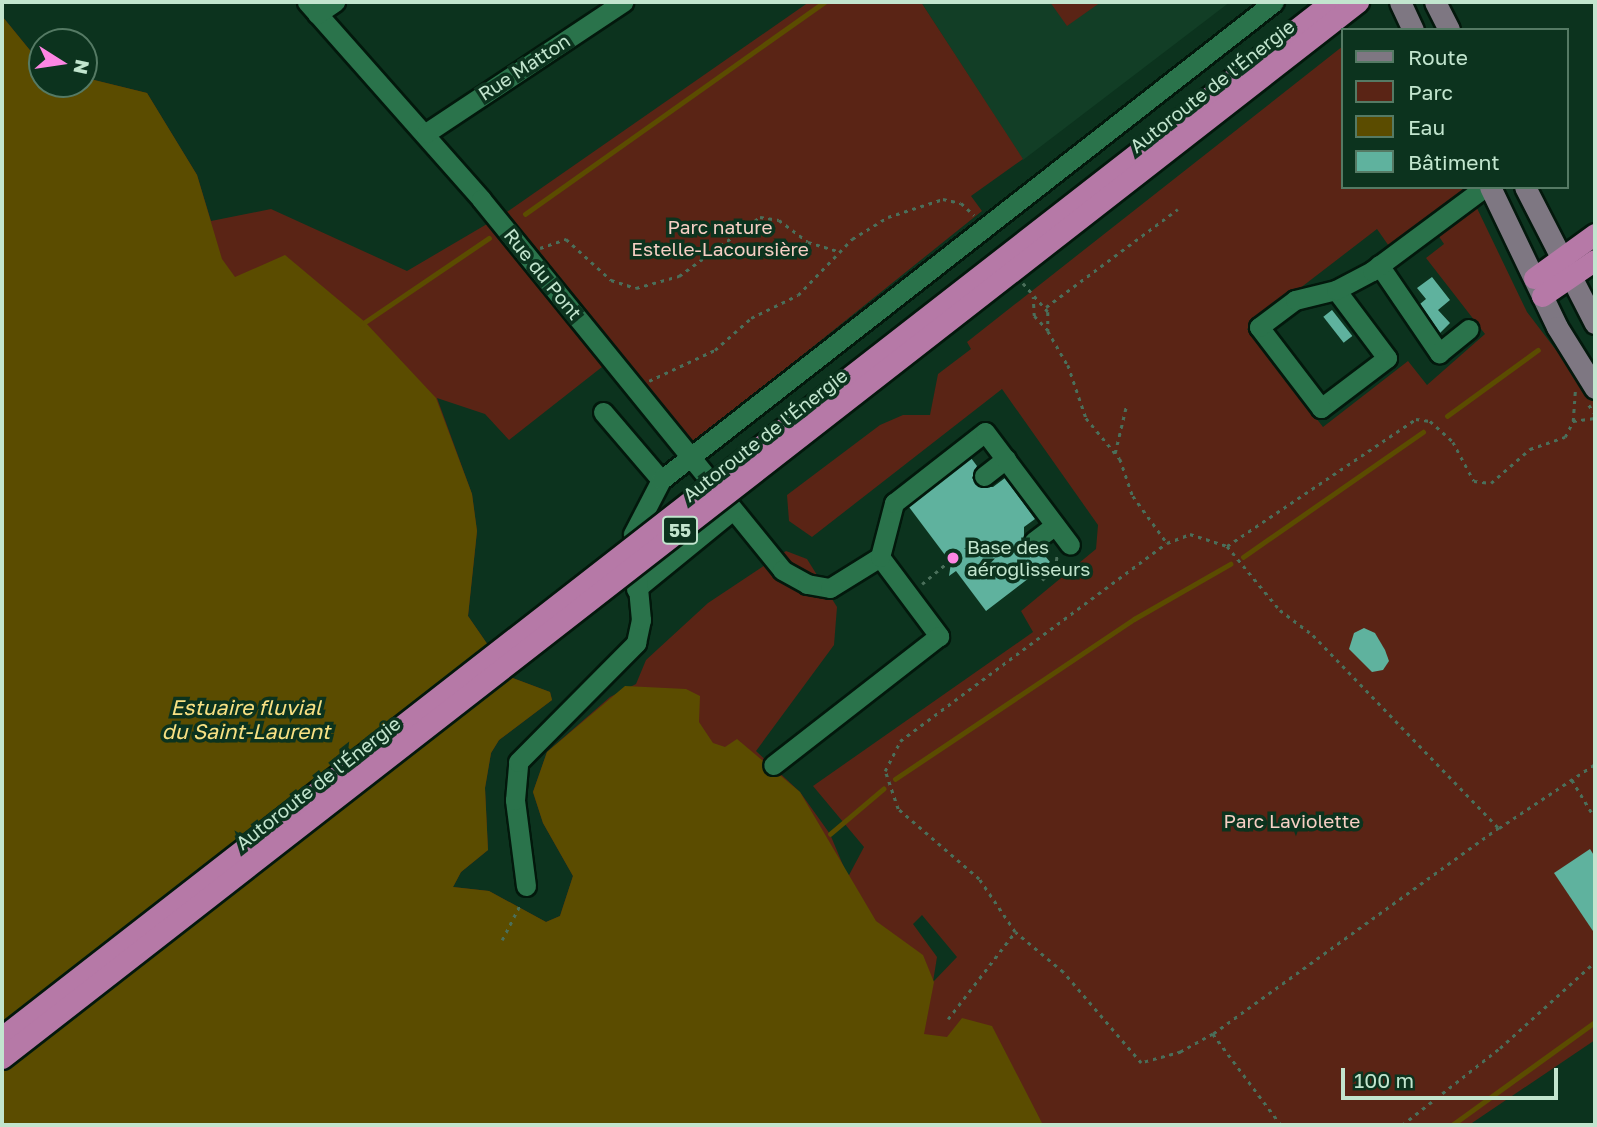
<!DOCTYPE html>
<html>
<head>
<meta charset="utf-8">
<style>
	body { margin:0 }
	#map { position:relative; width:1597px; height:1127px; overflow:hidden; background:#0c331e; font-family:"Golos Text",sans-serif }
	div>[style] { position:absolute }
	.built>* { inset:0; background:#123e26 }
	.green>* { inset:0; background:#5a2415 }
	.water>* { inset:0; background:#5b4c00 }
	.stream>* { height:4.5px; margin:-2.25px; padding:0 2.25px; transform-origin:2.25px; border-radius:2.25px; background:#5b4c00 }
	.building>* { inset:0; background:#5fb29e; transform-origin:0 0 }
	.path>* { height:2.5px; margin-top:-1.25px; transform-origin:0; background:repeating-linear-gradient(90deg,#4a6f5a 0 3.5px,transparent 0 8.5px) }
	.roads { filter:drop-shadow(2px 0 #03180c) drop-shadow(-2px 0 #03180c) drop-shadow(0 2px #03180c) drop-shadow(0 -2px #03180c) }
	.minor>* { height:19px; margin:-9.5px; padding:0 9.5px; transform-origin:9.5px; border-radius:9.5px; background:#2a734b }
	.major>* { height:21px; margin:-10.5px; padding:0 10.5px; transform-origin:10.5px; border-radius:10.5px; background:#7e7782 }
	.highway>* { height:21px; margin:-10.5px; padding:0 10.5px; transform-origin:10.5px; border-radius:10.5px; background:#b679a7 }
	.bridges { filter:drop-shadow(2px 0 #03180c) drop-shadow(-2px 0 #03180c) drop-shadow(0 2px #03180c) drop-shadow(0 -2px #03180c) }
	.highway-bridge>* { height:21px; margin:-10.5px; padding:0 10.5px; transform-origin:10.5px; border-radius:10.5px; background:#b679a7 }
	.dots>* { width:19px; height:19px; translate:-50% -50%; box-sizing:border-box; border:4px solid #0c331e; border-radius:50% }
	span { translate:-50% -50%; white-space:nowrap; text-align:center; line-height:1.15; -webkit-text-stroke:7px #0c331e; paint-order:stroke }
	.shield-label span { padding:2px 5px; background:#0c331e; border:2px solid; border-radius:5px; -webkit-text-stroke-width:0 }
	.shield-label { font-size:18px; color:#c2e5ce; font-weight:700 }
	.street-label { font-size:19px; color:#c2e5ce }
	.park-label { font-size:19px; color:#f6cfc4 }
	.poi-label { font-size:19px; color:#c2e5ce }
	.left { translate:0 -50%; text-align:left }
	.water-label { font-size:21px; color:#f8e183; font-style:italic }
	.frame { position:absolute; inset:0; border:4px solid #c2e5ce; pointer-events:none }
	.legend { position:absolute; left:1341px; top:28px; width:228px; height:161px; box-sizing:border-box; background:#0c331e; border:2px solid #557a64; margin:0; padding:9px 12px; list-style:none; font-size:21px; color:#c2e5ce }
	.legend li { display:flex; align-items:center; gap:14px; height:35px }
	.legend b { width:35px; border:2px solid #557a64 }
	.north { position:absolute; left:28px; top:28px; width:70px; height:70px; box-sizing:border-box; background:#0c331e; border:2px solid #557a64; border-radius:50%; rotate:102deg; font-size:19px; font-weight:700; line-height:28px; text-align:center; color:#c2e5ce }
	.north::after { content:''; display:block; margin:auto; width:24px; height:32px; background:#fd86e3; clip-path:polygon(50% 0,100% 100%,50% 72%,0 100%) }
	.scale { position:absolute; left:1341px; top:1068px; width:217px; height:32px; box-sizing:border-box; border:4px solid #c2e5ce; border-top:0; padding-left:9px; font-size:21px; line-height:24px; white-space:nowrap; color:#c2e5ce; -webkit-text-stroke:5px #0c331e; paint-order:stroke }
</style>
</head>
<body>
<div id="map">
	<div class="built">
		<i style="clip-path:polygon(921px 2px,1230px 2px,1023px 160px)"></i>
	</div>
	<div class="green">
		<i style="clip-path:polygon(evenodd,809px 2px,921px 2px,1023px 159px,971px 196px,982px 211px,689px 446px,616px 356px,509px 440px,485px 414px,437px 398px,472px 494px,477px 531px,468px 616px,510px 677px,550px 692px,552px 700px,499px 740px,491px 753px,485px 788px,488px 850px,461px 872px,453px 887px,489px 891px,546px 922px,560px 916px,573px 876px,543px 823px,533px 792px,547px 752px,610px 697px,636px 684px,646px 660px,708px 603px,786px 551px,807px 559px,837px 607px,834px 645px,756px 751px,800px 792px,830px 834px,848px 877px,864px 847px,813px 786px,1033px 632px,1021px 611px,1096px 549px,1098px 525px,1002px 389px,812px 537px,789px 521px,787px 495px,880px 425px,903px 415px,930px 415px,938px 374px,971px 349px,967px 342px,1343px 46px,1343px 187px,1469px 187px,1391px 249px,1377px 229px,1247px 329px,1323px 427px,1408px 361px,1427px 385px,1485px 334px,1426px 258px,1444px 244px,1434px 229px,1475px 204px,1527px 312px,1595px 401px,1595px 1040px,1469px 1125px,594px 1125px,500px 996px,2px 16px,42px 65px,42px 84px,90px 79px,147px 93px,197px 175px,211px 221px,271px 209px,407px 271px,504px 214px,809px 2px,922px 915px,957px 957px,933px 982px,937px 957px,913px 924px,922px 915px)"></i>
		<i style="clip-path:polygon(1050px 2px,1101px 2px,1067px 26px)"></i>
	</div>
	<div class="water">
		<i style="clip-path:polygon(2px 16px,42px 65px,42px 84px,90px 79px,147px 93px,197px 175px,222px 259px,235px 277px,285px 255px,365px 322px,436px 398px,472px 494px,477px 531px,468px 616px,510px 677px,550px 692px,552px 700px,499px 740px,491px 753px,485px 788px,488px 850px,461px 872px,453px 887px,489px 891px,546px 922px,560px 916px,573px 876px,543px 823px,533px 792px,547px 752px,625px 686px,686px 689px,700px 696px,699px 722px,713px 743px,725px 747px,737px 739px,800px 792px,876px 921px,923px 955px,934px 982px,924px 1034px,947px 1037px,962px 1018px,992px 1026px,1043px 1125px,2px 1125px)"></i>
	</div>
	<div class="stream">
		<i style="left:525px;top:214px;width:367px;rotate:-35.3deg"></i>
		<i style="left:362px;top:324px;width:153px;rotate:-34.1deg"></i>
		<i style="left:1447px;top:416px;width:112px;rotate:-36deg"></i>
		<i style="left:1243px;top:557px;width:219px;rotate:-34.8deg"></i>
		<i style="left:895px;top:779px;width:288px;rotate:-33.8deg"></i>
		<i style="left:1134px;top:619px;width:111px;rotate:-29.8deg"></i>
		<i style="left:830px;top:834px;width:70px;rotate:-40.3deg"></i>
		<i style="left:1452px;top:1125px;width:176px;rotate:-35.8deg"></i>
	</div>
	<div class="building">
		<i style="clip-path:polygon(1432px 277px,1450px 300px,1438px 310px,1450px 323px,1440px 333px,1420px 304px,1426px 299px,1417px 288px)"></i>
		<i style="left:1332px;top:310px;width:33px;height:11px;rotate:52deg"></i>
		<i style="clip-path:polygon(971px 458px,977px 466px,972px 478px,979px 487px,993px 487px,1005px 478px,1035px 519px,1024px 527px,1024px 548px,1041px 551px,1050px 562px,986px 611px,956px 571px,949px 576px,951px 563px,909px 507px)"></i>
		<i style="clip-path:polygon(1364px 628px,1375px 633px,1385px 650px,1389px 661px,1383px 670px,1372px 672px,1349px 649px,1354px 633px)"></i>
		<i style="clip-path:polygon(1590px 849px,1595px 857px,1595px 934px,1554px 873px)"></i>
	</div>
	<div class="path">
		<i style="left:540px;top:248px;width:28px;rotate:-19deg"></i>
		<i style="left:566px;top:239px;width:61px;rotate:42.3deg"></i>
		<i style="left:611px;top:280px;width:26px;rotate:18deg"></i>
		<i style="left:636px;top:288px;width:45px;rotate:-15.6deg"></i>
		<i style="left:679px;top:276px;width:100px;rotate:-36.1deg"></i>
		<i style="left:760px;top:217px;width:19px;rotate:9deg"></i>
		<i style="left:779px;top:220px;width:36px;rotate:37deg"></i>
		<i style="left:808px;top:242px;width:34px;rotate:17deg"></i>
		<i style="left:1023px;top:283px;width:38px;rotate:49deg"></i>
		<i style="left:1048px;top:312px;width:19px;rotate:90deg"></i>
		<i style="left:1048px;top:331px;width:21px;rotate:-133deg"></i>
		<i style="left:1034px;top:316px;width:19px;rotate:-93deg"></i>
		<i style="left:1046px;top:307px;width:164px;rotate:-36.6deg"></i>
		<i style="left:1048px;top:331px;width:39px;rotate:60deg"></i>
		<i style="left:1068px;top:365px;width:56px;rotate:71.2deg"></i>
		<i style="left:1086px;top:418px;width:53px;rotate:50.3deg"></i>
		<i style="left:1120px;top:459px;width:39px;rotate:71deg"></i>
		<i style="left:1133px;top:496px;width:58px;rotate:54.1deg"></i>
		<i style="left:649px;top:381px;width:73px;rotate:-25.2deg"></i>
		<i style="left:715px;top:350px;width:48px;rotate:-41.6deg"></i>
		<i style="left:751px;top:318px;width:52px;rotate:-26.1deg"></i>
		<i style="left:798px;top:295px;width:78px;rotate:-46deg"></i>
		<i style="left:852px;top:239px;width:42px;rotate:-31.4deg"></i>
		<i style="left:888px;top:217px;width:58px;rotate:-18.1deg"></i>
		<i style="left:943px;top:199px;width:18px;rotate:13deg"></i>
		<i style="left:961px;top:203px;width:18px;rotate:43deg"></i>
		<i style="left:1589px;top:405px;width:11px;rotate:56deg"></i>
		<i style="left:1573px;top:421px;width:22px;rotate:-8deg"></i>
		<i style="left:1115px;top:453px;width:47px;rotate:-76.6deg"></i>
		<i style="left:1227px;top:546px;width:228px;rotate:-33.9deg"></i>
		<i style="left:1416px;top:419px;width:14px;rotate:8deg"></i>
		<i style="left:1430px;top:421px;width:31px;rotate:42deg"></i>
		<i style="left:1453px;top:442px;width:44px;rotate:61.7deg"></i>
		<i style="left:1474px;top:481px;width:17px;rotate:7deg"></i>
		<i style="left:1491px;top:483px;width:52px;rotate:-41.1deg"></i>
		<i style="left:1530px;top:449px;width:37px;rotate:-19deg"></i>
		<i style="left:1565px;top:437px;width:18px;rotate:-63deg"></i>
		<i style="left:1573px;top:421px;width:32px;rotate:-86deg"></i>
		<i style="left:1042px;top:580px;width:17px;rotate:-40deg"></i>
		<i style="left:1055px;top:569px;width:14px;rotate:-82deg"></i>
		<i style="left:922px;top:584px;width:35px;rotate:-40deg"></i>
		<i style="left:1572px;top:780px;width:44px;rotate:58.8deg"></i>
		<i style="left:1499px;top:828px;width:352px;rotate:144.2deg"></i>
		<i style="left:1213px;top:1034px;width:37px;rotate:151deg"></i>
		<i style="left:1181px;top:1052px;width:41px;rotate:164.6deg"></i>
		<i style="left:1141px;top:1063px;width:120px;rotate:-130.6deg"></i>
		<i style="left:1063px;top:972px;width:62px;rotate:-140.2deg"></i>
		<i style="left:1015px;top:932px;width:64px;rotate:-124.2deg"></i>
		<i style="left:979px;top:879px;width:107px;rotate:-139.2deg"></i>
		<i style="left:898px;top:809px;width:40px;rotate:-108.9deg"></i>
		<i style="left:885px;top:771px;width:34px;rotate:-63deg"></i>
		<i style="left:900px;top:741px;width:332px;rotate:-36.6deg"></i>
		<i style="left:1167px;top:543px;width:25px;rotate:-21deg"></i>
		<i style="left:1190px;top:534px;width:39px;rotate:18deg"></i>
		<i style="left:1227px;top:546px;width:83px;rotate:50.4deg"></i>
		<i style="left:1280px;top:610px;width:41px;rotate:37.1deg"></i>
		<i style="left:1313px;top:635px;width:268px;rotate:46.1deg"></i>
		<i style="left:1499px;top:828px;width:115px;rotate:-33.7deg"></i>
		<i style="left:502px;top:940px;width:42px;rotate:-62.8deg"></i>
		<i style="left:948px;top:1019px;width:110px;rotate:-52.4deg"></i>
		<i style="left:1213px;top:1034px;width:114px;rotate:53.2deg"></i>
		<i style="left:1402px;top:1125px;width:125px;rotate:-38.2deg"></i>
		<i style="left:1500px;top:1048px;width:128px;rotate:-42.2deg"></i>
	</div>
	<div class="roads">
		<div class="minor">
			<i style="left:307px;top:2px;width:263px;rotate:48.5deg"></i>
			<i style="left:481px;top:199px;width:478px;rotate:50.9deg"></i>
			<i style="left:782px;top:570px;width:29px;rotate:29deg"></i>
			<i style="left:807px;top:584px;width:23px;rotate:10deg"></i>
			<i style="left:830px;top:588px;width:59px;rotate:-31.8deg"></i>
			<i style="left:880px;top:557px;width:99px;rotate:53.2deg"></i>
			<i style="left:939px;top:636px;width:210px;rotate:142.1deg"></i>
			<i style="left:317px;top:14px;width:22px;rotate:-34deg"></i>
			<i style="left:426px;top:133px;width:237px;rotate:-33.6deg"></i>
			<i style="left:1379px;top:265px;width:107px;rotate:55.7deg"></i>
			<i style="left:1439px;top:353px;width:38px;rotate:-39deg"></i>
			<i style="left:1336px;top:290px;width:85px;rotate:53.1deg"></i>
			<i style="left:1387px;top:358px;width:83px;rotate:142.9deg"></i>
			<i style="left:1321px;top:408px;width:102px;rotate:-127.4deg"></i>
			<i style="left:1259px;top:327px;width:45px;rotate:-36.9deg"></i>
			<i style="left:1295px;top:300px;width:42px;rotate:-13.7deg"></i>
			<i style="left:1336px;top:290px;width:41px;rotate:-27.8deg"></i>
			<i style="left:1372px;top:271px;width:141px;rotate:-36.6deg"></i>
			<i style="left:603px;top:412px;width:89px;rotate:49.5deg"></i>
			<i style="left:984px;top:476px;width:28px;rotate:-38deg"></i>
			<i style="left:1034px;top:541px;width:26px;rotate:-37deg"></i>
			<i style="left:880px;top:557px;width:56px;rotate:-75.5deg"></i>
			<i style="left:894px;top:503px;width:115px;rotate:-38deg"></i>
			<i style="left:985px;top:432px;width:141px;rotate:53deg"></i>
			<i style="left:636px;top:589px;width:125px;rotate:-39.2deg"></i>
			<i style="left:526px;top:886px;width:87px;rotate:-97.3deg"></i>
			<i style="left:515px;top:800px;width:38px;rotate:-85deg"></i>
			<i style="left:518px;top:762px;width:168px;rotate:-45.2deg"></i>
			<i style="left:636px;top:643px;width:24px;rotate:-78deg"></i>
			<i style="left:641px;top:620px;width:86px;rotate:-95.3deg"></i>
			<i style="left:633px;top:534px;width:61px;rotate:-62.6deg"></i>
			<i style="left:661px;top:480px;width:777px;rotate:-37.95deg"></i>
		</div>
		<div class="major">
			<i style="left:1400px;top:2px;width:31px;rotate:65deg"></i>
			<i style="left:1435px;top:2px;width:31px;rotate:63deg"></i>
			<i style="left:1490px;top:187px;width:155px;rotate:64.4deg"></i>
			<i style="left:1557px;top:327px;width:72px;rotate:58.1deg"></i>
			<i style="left:1525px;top:187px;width:153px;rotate:62.8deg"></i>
		</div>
		<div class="highway">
			<i style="left:1534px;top:278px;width:75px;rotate:-35.8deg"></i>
			<i style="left:1542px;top:296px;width:64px;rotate:-34.2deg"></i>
		</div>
	</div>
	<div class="bridges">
		<div class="highway-bridge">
			<i style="left:2px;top:1037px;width:1684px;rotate:-37.91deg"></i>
			<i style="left:2px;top:1058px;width:1719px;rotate:-37.91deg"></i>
		</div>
	</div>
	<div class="dots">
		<i style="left:953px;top:558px;background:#fd86e3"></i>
	</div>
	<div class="shield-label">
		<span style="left:680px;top:530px">55</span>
	</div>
	<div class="street-label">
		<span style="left:524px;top:67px;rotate:-33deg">Rue Matton</span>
		<span style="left:1212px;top:86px;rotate:-38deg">Autoroute de l'Énergie</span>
		<span style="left:543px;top:274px;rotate:51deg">Rue du Pont</span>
		<span style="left:765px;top:435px;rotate:-38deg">Autoroute de l'Énergie</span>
		<span style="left:318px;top:783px;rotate:-38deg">Autoroute de l'Énergie</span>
	</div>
	<div class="park-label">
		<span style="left:720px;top:238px">Parc nature<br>Estelle-Lacoursière</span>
		<span style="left:1292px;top:821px">Parc Laviolette</span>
	</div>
	<div class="poi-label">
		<span class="left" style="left:967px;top:558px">Base des<br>aéroglisseurs</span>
	</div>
	<div class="water-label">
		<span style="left:246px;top:719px">Estuaire fluvial<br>du Saint-Laurent</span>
	</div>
	<div class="frame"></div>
	<ul class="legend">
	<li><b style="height:9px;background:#7e7782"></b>Route</li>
	<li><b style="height:19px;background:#5a2415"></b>Parc</li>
	<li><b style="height:19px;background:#5b4c00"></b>Eau</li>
	<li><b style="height:19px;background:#5fb29e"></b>Bâtiment</li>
	</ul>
	<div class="north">N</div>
	<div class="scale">100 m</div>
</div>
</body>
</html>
